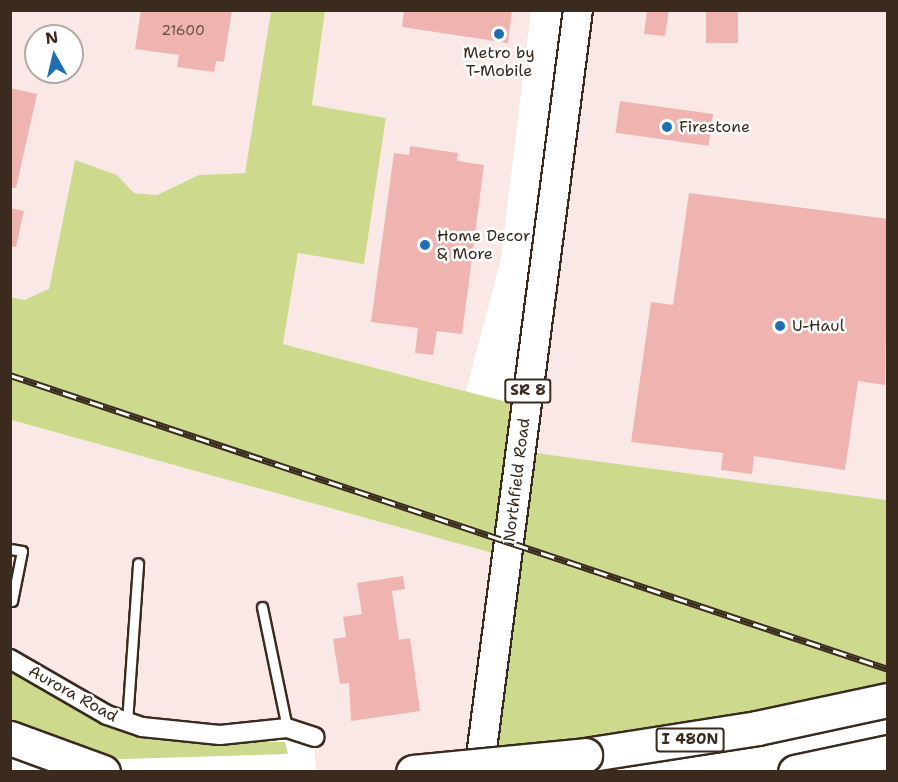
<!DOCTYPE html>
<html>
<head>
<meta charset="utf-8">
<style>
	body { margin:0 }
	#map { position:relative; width:898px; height:782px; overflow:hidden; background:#fff; font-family:"Shantell Sans",sans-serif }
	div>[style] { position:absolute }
	.built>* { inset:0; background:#fae8e7 }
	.green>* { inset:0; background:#cdda8e }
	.building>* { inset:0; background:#efb4b0; transform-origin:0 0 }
	.roads { filter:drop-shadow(2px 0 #3b2a1e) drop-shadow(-2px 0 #3b2a1e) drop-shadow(0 2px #3b2a1e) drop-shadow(0 -2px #3b2a1e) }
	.lane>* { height:9px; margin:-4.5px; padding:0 4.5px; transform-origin:4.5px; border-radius:4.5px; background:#fff }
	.street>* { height:18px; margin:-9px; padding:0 9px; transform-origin:9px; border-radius:9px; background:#fff }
	.primary>* { height:28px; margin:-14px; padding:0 14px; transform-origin:14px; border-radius:14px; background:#fff }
	.highway>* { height:33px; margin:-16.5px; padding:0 16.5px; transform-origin:16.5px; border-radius:16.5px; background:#fff }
	.rail>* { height:7px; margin-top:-3.5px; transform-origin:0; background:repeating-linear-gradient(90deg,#fff 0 14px,#3b2a1e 0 28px); box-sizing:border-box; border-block:2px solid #3b2a1e }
	.bridges { filter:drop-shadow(2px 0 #3b2a1e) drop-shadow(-2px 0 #3b2a1e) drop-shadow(0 2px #3b2a1e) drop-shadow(0 -2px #3b2a1e) }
	.highway-bridge>* { height:33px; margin:-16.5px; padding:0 16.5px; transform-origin:16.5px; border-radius:16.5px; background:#fff }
	.dots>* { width:16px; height:16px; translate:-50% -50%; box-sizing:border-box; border:3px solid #fff; border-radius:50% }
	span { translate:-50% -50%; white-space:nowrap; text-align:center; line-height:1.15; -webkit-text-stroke:5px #fff; paint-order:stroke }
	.number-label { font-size:14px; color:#684c42 }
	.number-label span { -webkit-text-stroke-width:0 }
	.shield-label span { padding:2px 4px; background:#fff; border:2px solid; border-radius:4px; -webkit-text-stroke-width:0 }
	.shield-label { font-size:15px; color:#3b2a1e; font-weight:700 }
	.poi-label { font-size:16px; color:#3b2a1e }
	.left { translate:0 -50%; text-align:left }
	.street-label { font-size:16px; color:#3b2a1e }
	.frame { position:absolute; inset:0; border:12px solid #3b2a1e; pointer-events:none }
	.north { position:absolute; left:24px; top:24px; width:60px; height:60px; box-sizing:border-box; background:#fff; border:2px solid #b1aaa5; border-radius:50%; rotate:352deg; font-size:16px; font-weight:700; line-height:24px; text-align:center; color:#3b2a1e }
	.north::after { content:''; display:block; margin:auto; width:21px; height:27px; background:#1f6fb2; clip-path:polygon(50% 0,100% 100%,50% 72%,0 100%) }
</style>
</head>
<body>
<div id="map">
	<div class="built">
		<i style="clip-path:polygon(evenodd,11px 11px,271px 11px,246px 173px,199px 175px,158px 195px,134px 193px,117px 175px,75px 160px,49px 290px,24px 300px,11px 297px,11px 11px,36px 36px,72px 36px,72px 72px,36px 72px,36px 36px)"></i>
		<i style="clip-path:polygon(325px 11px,531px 11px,501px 259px,466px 391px,283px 344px,298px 253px,364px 263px,385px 126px,386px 118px,312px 105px)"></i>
		<i style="clip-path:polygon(578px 11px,887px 11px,887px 500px,521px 451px)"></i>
		<i style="clip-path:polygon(10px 420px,507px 557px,479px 771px,316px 771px,314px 737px,142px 727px,11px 659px)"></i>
	</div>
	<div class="green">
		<i style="clip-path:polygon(271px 11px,325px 11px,312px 105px,386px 118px,364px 264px,298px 253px,283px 344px,526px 407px,521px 451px,887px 500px,887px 700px,481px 771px,507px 557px,11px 420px,10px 297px,24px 300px,49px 289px,75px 160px,117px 175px,134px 193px,157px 195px,199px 175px,245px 173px)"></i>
		<i style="clip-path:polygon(10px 672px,106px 727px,188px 740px,285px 742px,288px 754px,89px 760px,11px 726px)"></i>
	</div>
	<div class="building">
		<i style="clip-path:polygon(141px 10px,232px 10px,224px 62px,216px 61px,214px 72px,177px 67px,179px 55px,135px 49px)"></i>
		<i style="clip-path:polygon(404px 10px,512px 10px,508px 43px,402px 27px)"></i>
		<i style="clip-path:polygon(647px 10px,669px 10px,665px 36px,644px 34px)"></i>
		<i style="left:706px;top:10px;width:32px;height:33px"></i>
		<i style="clip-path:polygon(10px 88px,37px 94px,16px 188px,10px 188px)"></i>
		<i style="left:620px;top:101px;width:94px;height:32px;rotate:8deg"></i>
		<i style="clip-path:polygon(410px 146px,458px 153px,457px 161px,484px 165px,462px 334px,437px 331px,433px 355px,415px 353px,418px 328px,371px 322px,394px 153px,409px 155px)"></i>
		<i style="clip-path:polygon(689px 193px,888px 219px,885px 385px,858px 381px,845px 470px,754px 456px,752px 474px,721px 470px,723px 453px,631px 442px,651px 302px,673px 305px)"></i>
		<i style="clip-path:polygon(10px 208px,24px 211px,16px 247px,10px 246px)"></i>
		<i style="clip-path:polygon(403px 576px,405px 589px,392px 591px,399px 640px,410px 638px,420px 711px,351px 721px,349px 683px,340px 684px,333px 639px,346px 637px,343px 617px,362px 614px,357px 583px)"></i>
	</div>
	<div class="roads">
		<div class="lane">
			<i style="left:10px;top:549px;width:12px;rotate:9deg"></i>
			<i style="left:22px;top:551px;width:51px;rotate:101.3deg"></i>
			<i style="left:262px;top:607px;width:124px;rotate:78.3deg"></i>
			<i style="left:127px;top:722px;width:159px;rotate:-86deg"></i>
		</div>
		<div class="street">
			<i style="left:10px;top:659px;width:112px;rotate:30deg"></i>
			<i style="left:107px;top:715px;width:37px;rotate:19deg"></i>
			<i style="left:142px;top:727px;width:78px;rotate:5.9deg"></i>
			<i style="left:220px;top:735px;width:67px;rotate:-6deg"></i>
			<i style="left:287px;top:728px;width:29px;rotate:18deg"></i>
		</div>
		<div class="primary">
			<i style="left:479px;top:772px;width:768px;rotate:-82.6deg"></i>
		</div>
		<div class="highway">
			<i style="left:10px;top:738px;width:99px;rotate:20.1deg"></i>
			<i style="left:585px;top:755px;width:174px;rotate:-8.9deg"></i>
			<i style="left:757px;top:728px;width:134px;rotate:-12.1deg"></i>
			<i style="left:795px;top:772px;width:95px;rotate:-12.1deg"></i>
		</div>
	</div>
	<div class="rail">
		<i style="left:10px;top:375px;width:926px;rotate:18.51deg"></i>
	</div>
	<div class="bridges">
		<div class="highway-bridge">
			<i style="left:413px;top:772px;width:173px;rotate:-5.6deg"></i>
		</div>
	</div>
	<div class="dots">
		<i style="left:499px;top:34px;background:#1f6fb2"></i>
		<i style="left:667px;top:127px;background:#1f6fb2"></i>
		<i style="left:425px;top:245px;background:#1f6fb2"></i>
		<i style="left:780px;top:326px;background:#1f6fb2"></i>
	</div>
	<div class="number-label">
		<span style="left:183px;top:30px">21600</span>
	</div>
	<div class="shield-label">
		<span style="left:528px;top:391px">SR 8</span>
		<span style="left:690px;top:740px">I 480N</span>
	</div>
	<div class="poi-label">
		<span style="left:499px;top:62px">Metro by<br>T-Mobile</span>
		<span class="left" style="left:679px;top:127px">Firestone</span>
		<span class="left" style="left:437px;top:245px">Home Decor<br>&amp; More</span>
		<span class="left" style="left:792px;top:326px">U-Haul</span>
	</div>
	<div class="street-label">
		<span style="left:517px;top:480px;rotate:-83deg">Northfield Road</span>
		<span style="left:73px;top:694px;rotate:29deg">Aurora Road</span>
	</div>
	<div class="frame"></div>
	<div class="north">N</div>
</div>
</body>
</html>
